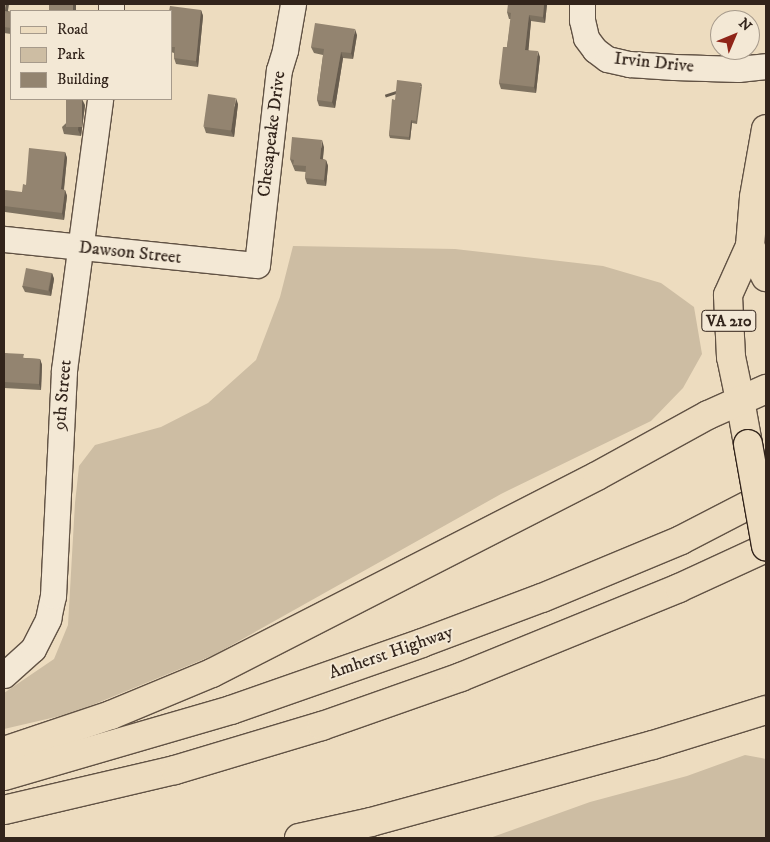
<!DOCTYPE html>
<html>
<head>
<meta charset="utf-8">
<style>
	body { margin:0 }
	#map { position:relative; width:770px; height:842px; overflow:hidden; background:#eddcbf; font-family:"IM FELL DW Pica",serif }
	div>[style] { position:absolute }
	.green>* { inset:0; background:#cdbda3 }
	.roads { filter:drop-shadow(1px 0 #615244) drop-shadow(-1px 0 #615244) drop-shadow(0 1px #615244) drop-shadow(0 -1px #615244) }
	.minor>* { height:25px; margin:-12.5px; padding:0 12.5px; transform-origin:12.5px; border-radius:12.5px; background:#f3e8d5 }
	.major>* { height:28px; margin:-14px; padding:0 14px; transform-origin:14px; border-radius:14px; background:#eddcbf }
	.highway>* { height:28px; margin:-14px; padding:0 14px; transform-origin:14px; border-radius:14px; background:#eddcbf }
	.bridges { filter:drop-shadow(1px 0 #32241b) drop-shadow(-1px 0 #32241b) drop-shadow(0 1px #32241b) drop-shadow(0 -1px #32241b) }
	.highway-bridge>* { height:28px; margin:-14px; padding:0 14px; transform-origin:14px; border-radius:14px; background:#eddcbf }
	.wall>* { inset:0; background:#7e7260 }
	.shaded-wall>* { inset:0; background:#675c4e; transform-origin:0 0 }
	.building>* { inset:0; background:#938470; transform-origin:0 0 }
	span { translate:-50% -50%; white-space:nowrap; text-align:center; line-height:1.15; -webkit-text-stroke:4px #f3e8d5; paint-order:stroke }
	.shield-label span { padding:1px 4px; background:#f3e8d5; border:1px solid; border-radius:4px; -webkit-text-stroke-width:0 }
	.shield-label { font-size:16px; color:#32241b; font-weight:700 }
	.street-label { font-size:18px; color:#32241b }
	.frame { position:absolute; inset:0; border:5px solid #32241b; pointer-events:none }
	.legend { position:absolute; left:10px; top:10px; width:162px; height:90px; box-sizing:border-box; background:#f3e8d5; border:1px solid #a69a8b; margin:0; padding:6px 9px; list-style:none; font-size:15px; color:#32241b }
	.legend li { display:flex; align-items:center; gap:10px; height:25px }
	.legend b { width:25px; border:1px solid #a69a8b }
	.north { position:absolute; left:710px; top:10px; width:50px; height:50px; box-sizing:border-box; background:#f3e8d5; border:1px solid #a69a8b; border-radius:50%; rotate:45deg; font-size:14px; font-weight:700; line-height:20px; text-align:center; color:#32241b }
	.north::after { content:''; display:block; margin:auto; width:18px; height:22px; background:#8f2418; clip-path:polygon(50% 0,100% 100%,50% 72%,0 100%) }
</style>
</head>
<body>
<div id="map">
	<div class="green">
		<i style="clip-path:polygon(293px 246px,455px 249px,603px 266px,661px 283px,694px 307px,702px 354px,683px 388px,651px 421px,501px 494px,214px 655px,73px 713px,4px 729px,4px 693px,54px 659px,68px 625px,75px 503px,79px 466px,95px 445px,161px 427px,208px 403px,256px 360px,280px 297px)"></i>
		<i style="clip-path:polygon(745px 755px,766px 759px,766px 838px,490px 838px,590px 802px,687px 776px)"></i>
	</div>
	<div class="roads">
		<div class="minor">
			<i style="left:582px;top:4px;width:16px;rotate:90deg"></i>
			<i style="left:582px;top:20px;width:18px;rotate:77deg"></i>
			<i style="left:586px;top:38px;width:15px;rotate:53deg"></i>
			<i style="left:595px;top:50px;width:15px;rotate:37deg"></i>
			<i style="left:607px;top:59px;width:23px;rotate:13deg"></i>
			<i style="left:629px;top:64px;width:45px;rotate:3.8deg"></i>
			<i style="left:674px;top:67px;width:64px;rotate:1.8deg"></i>
			<i style="left:738px;top:69px;width:28px;rotate:-6deg"></i>
			<i style="left:111px;top:11px;width:7px;rotate:-90deg"></i>
			<i style="left:4px;top:239px;width:254px;rotate:5.9deg"></i>
			<i style="left:257px;top:265px;width:196px;rotate:-83.6deg"></i>
			<i style="left:279px;top:70px;width:21px;rotate:-73deg"></i>
			<i style="left:285px;top:50px;width:47px;rotate:-80.1deg"></i>
			<i style="left:4px;top:675px;width:39px;rotate:-42deg"></i>
			<i style="left:33px;top:649px;width:34px;rotate:-63deg"></i>
			<i style="left:48px;top:619px;width:24px;rotate:-78deg"></i>
			<i style="left:53px;top:596px;width:226px;rotate:-87.2deg"></i>
			<i style="left:64px;top:370px;width:273px;rotate:-82.4deg"></i>
		</div>
		<div class="major">
			<i style="left:750px;top:246px;width:35px;rotate:63deg"></i>
			<i style="left:740px;top:400px;width:44px;rotate:-101.8deg"></i>
			<i style="left:731px;top:357px;width:62px;rotate:-92.8deg"></i>
			<i style="left:728px;top:295px;width:54px;rotate:-65.8deg"></i>
			<i style="left:750px;top:246px;width:49px;rotate:-85.3deg"></i>
			<i style="left:754px;top:197px;width:69px;rotate:-80deg"></i>
		</div>
		<div class="highway">
			<i style="left:740px;top:400px;width:45px;rotate:79.7deg"></i>
			<i style="left:4px;top:751px;width:113px;rotate:-18.6deg"></i>
			<i style="left:111px;top:715px;width:109px;rotate:-22.6deg"></i>
			<i style="left:212px;top:673px;width:432px;rotate:-27.1deg"></i>
			<i style="left:597px;top:476px;width:127px;rotate:-28.8deg"></i>
			<i style="left:708px;top:415px;width:64px;rotate:-24.1deg"></i>
			<i style="left:4px;top:776px;width:236px;rotate:-16.2deg"></i>
			<i style="left:231px;top:710px;width:202px;rotate:-19.3deg"></i>
			<i style="left:422px;top:643px;width:128px;rotate:-20.6deg"></i>
			<i style="left:542px;top:598px;width:151px;rotate:-22.6deg"></i>
			<i style="left:681px;top:540px;width:96px;rotate:-27.4deg"></i>
			<i style="left:4px;top:810px;width:176px;rotate:-13.2deg"></i>
			<i style="left:175px;top:770px;width:153px;rotate:-16.7deg"></i>
			<i style="left:322px;top:726px;width:147px;rotate:-19.4deg"></i>
			<i style="left:461px;top:677px;width:235px;rotate:-22.2deg"></i>
			<i style="left:679px;top:588px;width:96px;rotate:-24.7deg"></i>
			<i style="left:299px;top:838px;width:74px;rotate:-12.5deg"></i>
			<i style="left:371px;top:822px;width:292px;rotate:-15.3deg"></i>
			<i style="left:653px;top:745px;width:118px;rotate:-17.2deg"></i>
		</div>
	</div>
	<div class="bridges">
		<div class="highway-bridge">
			<i style="left:748px;top:444px;width:104px;rotate:80deg"></i>
		</div>
	</div>
	<div class="wall">
		<i style="clip-path:polygon(4px 4px,8px 11px,11px 12px,11px 34px,4px 33px)"></i>
		<i style="clip-path:polygon(547px 4px,545px 23px,531px 21px,528px 50px,540px 57px,536px 93px,501px 89px,499px 83px,507px 47px,511px 19px,509px 19px,507px 12px)"></i>
		<i style="clip-path:polygon(201px 10px,203px 16px,198px 67px,176px 64px,174px 58px,174px 53px,171px 52px,171px 11px)"></i>
		<i style="clip-path:polygon(357px 35px,353px 59px,343px 58px,335px 108px,319px 106px,317px 100px,323px 55px,314px 53px,311px 47px)"></i>
		<i style="clip-path:polygon(422px 86px,417px 124px,412px 123px,410px 140px,390px 138px,389px 135px,395px 100px)"></i>
		<i style="clip-path:polygon(238px 104px,234px 137px,206px 133px,204px 127px)"></i>
		<i style="clip-path:polygon(85px 105px,81px 136px,64px 134px,62px 127px)"></i>
		<i style="clip-path:polygon(324px 147px,323px 159px,326px 160px,328px 166px,326px 186px,307px 184px,305px 178px,306px 172px,295px 171px,290px 159px)"></i>
		<i style="clip-path:polygon(65px 152px,67px 158px,64px 190px,65px 190px,67px 196px,64px 220px,5px 212px,4px 209px,4px 196px,22px 192px,26px 185px)"></i>
		<i style="clip-path:polygon(52px 273px,54px 279px,51px 296px,25px 292px,22px 286px)"></i>
		<i style="clip-path:polygon(4px 353px,25px 358px,40px 359px,42px 365px,41px 390px,4px 388px)"></i>
	</div>
	<div class="shaded-wall">
		<i style="clip-path:polygon(6px 4px,9px 4px,7px 17px,5px 11px)"></i>
		<i style="left:73px;top:4px;width:3px;height:7px"></i>
		<i style="clip-path:polygon(544px 4px,547px 4px,545px 23px,543px 17px)"></i>
		<i style="clip-path:polygon(201px 10px,203px 16px,198px 67px,196px 61px)"></i>
		<i style="clip-path:polygon(529px 15px,531px 21px,528px 56px,525px 50px)"></i>
		<i style="clip-path:polygon(355px 29px,357px 35px,353px 59px,351px 53px)"></i>
		<i style="clip-path:polygon(538px 51px,540px 57px,536px 93px,534px 87px)"></i>
		<i style="clip-path:polygon(341px 52px,343px 58px,335px 108px,332px 102px)"></i>
		<i style="left:421px;top:83px;width:3px;height:38px;rotate:72deg"></i>
		<i style="clip-path:polygon(236px 98px,238px 104px,234px 137px,231px 131px)"></i>
		<i style="clip-path:polygon(82px 99px,85px 105px,81px 136px,78px 130px)"></i>
		<i style="clip-path:polygon(411px 120px,412px 123px,410px 140px,409px 137px)"></i>
		<i style="clip-path:polygon(322px 140px,324px 147px,322px 165px,320px 159px)"></i>
		<i style="clip-path:polygon(65px 152px,67px 158px,63px 196px,61px 189px)"></i>
		<i style="clip-path:polygon(326px 160px,328px 166px,326px 186px,324px 180px)"></i>
		<i style="clip-path:polygon(65px 190px,67px 196px,64px 220px,62px 213px)"></i>
		<i style="clip-path:polygon(52px 273px,54px 279px,51px 296px,49px 290px)"></i>
		<i style="clip-path:polygon(40px 359px,42px 365px,41px 390px,39px 384px)"></i>
	</div>
	<div class="building">
		<i style="clip-path:polygon(4px 4px,6px 4px,5px 11px,11px 12px,11px 28px,4px 27px)"></i>
		<i style="left:49px;top:4px;width:24px;height:7px"></i>
		<i style="clip-path:polygon(508px 4px,544px 4px,543px 17px,529px 15px,525px 50px,538px 51px,534px 87px,499px 83px,503px 47px,507px 47px,511px 13px,507px 12px)"></i>
		<i style="clip-path:polygon(170px 6px,201px 10px,196px 61px,174px 58px,175px 47px,171px 47px,171px 11px,169px 11px)"></i>
		<i style="clip-path:polygon(315px 23px,355px 29px,351px 53px,341px 52px,332px 102px,317px 100px,324px 49px,311px 47px)"></i>
		<i style="clip-path:polygon(397px 80px,421px 83px,416px 121px,411px 120px,409px 137px,389px 135px,392px 99px,395px 100px)"></i>
		<i style="left:208px;top:94px;width:28px;height:33px;rotate:8deg"></i>
		<i style="left:66px;top:99px;width:16px;height:28px"></i>
		<i style="clip-path:polygon(292px 137px,322px 140px,320px 159px,326px 160px,324px 180px,305px 178px,306px 166px,293px 165px,294px 160px,290px 159px)"></i>
		<i style="clip-path:polygon(29px 148px,65px 152px,61px 189px,65px 190px,62px 213px,4px 206px,5px 190px,22px 192px,23px 184px,26px 185px)"></i>
		<i style="left:26px;top:268px;width:26px;height:18px;rotate:11deg"></i>
		<i style="clip-path:polygon(4px 353px,24px 354px,23px 358px,40px 359px,39px 384px,4px 382px)"></i>
	</div>
	<div class="shield-label">
		<span style="left:729px;top:321px">VA 210</span>
	</div>
	<div class="street-label">
		<span style="left:654px;top:63px;rotate:6deg">Irvin Drive</span>
		<span style="left:272px;top:134px;rotate:-83deg">Chesapeake Drive</span>
		<span style="left:130px;top:253px;rotate:6deg">Dawson Street</span>
		<span style="left:63px;top:395px;rotate:-85deg">9th Street</span>
		<span style="left:391px;top:653px;rotate:-19deg">Amherst Highway</span>
	</div>
	<div class="frame"></div>
	<ul class="legend">
	<li><b style="height:6px;background:#eddcbf"></b>Road</li>
	<li><b style="height:14px;background:#cdbda3"></b>Park</li>
	<li><b style="height:14px;background:#938470"></b>Building</li>
	</ul>
	<div class="north">N</div>
</div>
</body>
</html>
